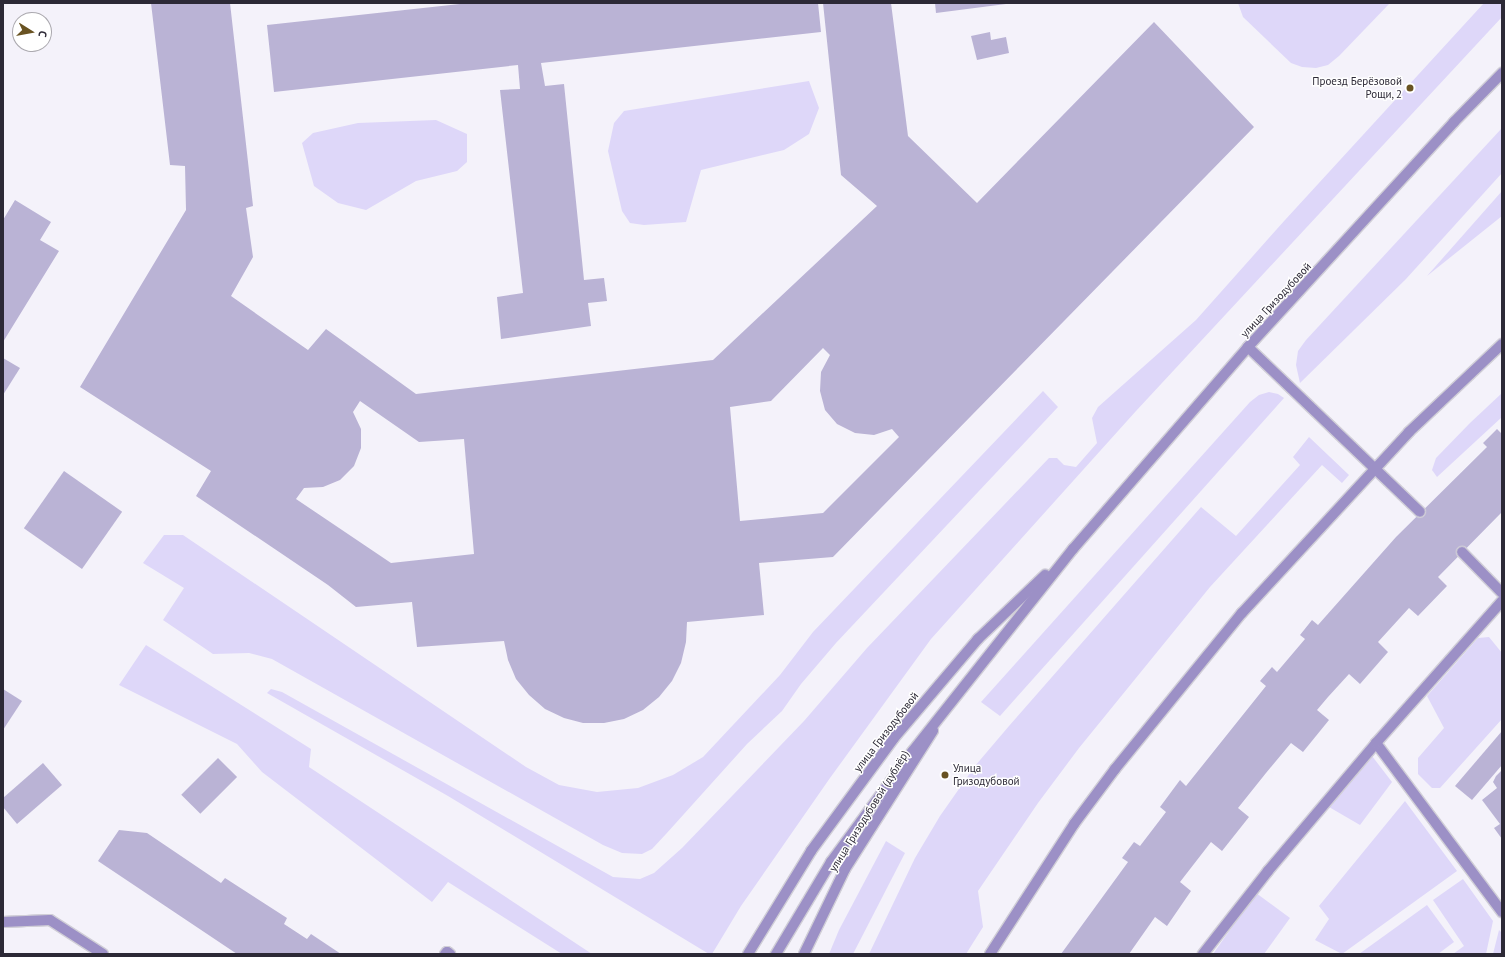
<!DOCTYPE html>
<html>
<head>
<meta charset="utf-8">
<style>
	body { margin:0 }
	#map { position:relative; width:1505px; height:957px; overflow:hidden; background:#f4f2fa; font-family:"PT Sans",sans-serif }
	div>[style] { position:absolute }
	.green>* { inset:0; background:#ded7f9 }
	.building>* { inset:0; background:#bab3d5; transform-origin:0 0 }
	.roads { filter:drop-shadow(1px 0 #d0ced7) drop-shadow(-1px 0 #d0ced7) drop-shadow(0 1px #d0ced7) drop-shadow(0 -1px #d0ced7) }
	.service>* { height:10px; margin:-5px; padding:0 5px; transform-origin:5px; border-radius:5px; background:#9c90c6 }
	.minor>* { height:10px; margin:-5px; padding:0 5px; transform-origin:5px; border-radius:5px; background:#9c90c6 }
	.tertiary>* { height:10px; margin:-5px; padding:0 5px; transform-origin:5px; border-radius:5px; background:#9c90c6 }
	.dots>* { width:11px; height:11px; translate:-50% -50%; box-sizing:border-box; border:2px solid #fff; border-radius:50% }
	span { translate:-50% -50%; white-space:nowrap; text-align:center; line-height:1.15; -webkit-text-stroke:3px #fff; paint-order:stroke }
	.poi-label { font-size:11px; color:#2c2936 }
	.right { translate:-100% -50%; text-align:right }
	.left { translate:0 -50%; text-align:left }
	.street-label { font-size:11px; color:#2c2936 }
	.frame { position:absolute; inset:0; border:4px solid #2c2936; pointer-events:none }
	.north { position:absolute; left:12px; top:12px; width:40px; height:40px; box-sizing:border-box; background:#fff; border:1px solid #aba9af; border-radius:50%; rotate:101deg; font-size:11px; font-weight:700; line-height:16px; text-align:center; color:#2c2936 }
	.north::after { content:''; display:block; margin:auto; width:14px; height:18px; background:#695322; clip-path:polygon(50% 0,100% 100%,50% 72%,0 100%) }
</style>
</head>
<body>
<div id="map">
	<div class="green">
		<i style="clip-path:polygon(1238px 3px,1390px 3px,1339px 56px,1328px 65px,1316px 68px,1302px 67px,1291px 63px,1243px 17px)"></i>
		<i style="clip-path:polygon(1484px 3px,1502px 3px,1502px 17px,1136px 411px,931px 639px,830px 778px,741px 906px,712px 954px,709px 954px,448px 796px,267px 693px,271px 689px,282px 692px,613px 877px,640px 879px,654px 873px,682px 848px,804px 721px,867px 648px,1049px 458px,1057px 458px,1064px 465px,1076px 467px,1097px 443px,1092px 418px,1098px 407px,1196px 320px,1285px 220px)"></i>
		<i style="clip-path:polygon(809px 81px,819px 108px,809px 134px,784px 150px,701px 170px,686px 222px,644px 225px,630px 223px,622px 211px,608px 151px,614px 123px,624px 111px)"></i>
		<i style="clip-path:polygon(436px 120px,467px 134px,467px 162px,457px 171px,416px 181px,366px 210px,338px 203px,314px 186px,302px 143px,313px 133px,358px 123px)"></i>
		<i style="clip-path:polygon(1502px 128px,1502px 173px,1406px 279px,1300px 383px,1296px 365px,1298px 351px,1306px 340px)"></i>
		<i style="clip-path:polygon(1502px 191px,1502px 216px,1427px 276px)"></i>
		<i style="clip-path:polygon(1043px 391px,1058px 407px,836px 643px,801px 684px,782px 711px,747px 744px,666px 834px,652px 849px,642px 854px,622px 853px,603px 845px,272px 659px,249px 653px,213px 654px,163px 620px,184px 588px,143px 563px,164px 535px,183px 535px,526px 767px,559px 785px,597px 792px,638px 788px,673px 775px,703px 757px,780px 675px,813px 632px)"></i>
		<i style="clip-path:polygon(1269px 392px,1278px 394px,1284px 398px,1000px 716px,981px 702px,1250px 402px,1259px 395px)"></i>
		<i style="clip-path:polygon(1502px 393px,1502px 417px,1437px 477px,1432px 470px,1436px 458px,1470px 423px)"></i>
		<i style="clip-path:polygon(1309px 437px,1349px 475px,1342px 483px,1322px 465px,1210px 587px,1079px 748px,1038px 803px,978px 891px,983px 927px,966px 954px,869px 954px,915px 858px,940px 816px,975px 766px,1009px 726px,1201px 507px,1236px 536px,1300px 465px,1293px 457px)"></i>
		<i style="clip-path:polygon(1489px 637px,1502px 653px,1502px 719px,1440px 788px,1432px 788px,1418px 774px,1418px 758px,1444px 728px,1427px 696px,1478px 638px)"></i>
		<i style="clip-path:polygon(146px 645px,311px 749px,309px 767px,592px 954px,562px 954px,448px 882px,432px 902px,262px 772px,237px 744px,119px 685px)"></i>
		<i style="clip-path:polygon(1372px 756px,1392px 782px,1360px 825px,1329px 807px)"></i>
		<i style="clip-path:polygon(1405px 801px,1457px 871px,1342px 954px,1315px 940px,1329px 919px,1319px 906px)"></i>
		<i style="clip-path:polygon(886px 841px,905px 853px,853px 954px,829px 954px,839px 930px)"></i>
		<i style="clip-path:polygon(1463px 879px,1493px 921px,1486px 954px,1453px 954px,1464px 946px,1433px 900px)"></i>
		<i style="clip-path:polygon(1256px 893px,1290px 918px,1264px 954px,1213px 954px)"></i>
		<i style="clip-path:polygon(1427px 905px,1454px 942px,1438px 954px,1359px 954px)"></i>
		<i style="clip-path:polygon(1499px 930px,1502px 933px,1502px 954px,1493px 954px)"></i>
	</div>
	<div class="building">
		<i style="clip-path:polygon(evenodd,151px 3px,230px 3px,253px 206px,246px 208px,253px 257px,231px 296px,308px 350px,326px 329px,416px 394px,713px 360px,877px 206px,841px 175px,823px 3px,891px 3px,908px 136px,977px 203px,1154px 22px,1254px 127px,833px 557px,759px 563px,764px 615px,687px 622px,686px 642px,681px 663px,672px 681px,659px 697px,643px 710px,624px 719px,604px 723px,583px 723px,564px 718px,545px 709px,529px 695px,516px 679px,508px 660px,504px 641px,417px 647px,412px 602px,356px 607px,328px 585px,196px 496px,211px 471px,80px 387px,186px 210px,185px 166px,170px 165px,151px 3px,823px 348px,830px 355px,821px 372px,820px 391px,825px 410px,837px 424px,855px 433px,874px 435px,892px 429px,899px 437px,823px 513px,740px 521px,730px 407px,771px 401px,823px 348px,151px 3px,360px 401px,419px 442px,464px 439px,474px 554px,391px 563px,296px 499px,304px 488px,323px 487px,340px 480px,354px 466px,361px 448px,361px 429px,353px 412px,360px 401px)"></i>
		<i style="clip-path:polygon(469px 3px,818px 3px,821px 32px,541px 63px,545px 86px,564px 84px,584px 280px,604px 278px,607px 301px,588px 303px,591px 326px,501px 339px,497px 297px,523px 293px,500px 90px,520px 89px,518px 65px,274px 92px,267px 25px)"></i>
		<i style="clip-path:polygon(935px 3px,1006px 3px,1006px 4px,936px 13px)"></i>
		<i style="clip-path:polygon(990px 32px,991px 40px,1006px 37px,1009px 53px,977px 60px,971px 36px)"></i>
		<i style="clip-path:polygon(15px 200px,51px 222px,40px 240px,59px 251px,3px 342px,3px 220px)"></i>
		<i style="clip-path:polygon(3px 358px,20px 368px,3px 395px)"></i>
		<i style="clip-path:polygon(1497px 429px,1502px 434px,1502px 512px,1438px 577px,1447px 586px,1418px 616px,1409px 608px,1378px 642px,1388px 652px,1360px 684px,1349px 674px,1328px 697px,1317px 710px,1329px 720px,1303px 752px,1291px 743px,1266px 773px,1238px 808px,1249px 817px,1222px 851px,1211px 842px,1180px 882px,1191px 891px,1167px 926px,1155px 917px,1129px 954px,1061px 954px,1128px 862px,1122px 858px,1134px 842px,1140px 846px,1166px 812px,1160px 807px,1180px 780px,1186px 786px,1266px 686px,1260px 681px,1272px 667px,1277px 672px,1305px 639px,1300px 635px,1312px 620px,1318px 625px,1396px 537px,1487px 447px,1483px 443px)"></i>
		<i style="left:64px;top:471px;width:71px;height:70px;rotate:35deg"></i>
		<i style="clip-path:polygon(3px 689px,22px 701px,3px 730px)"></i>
		<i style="clip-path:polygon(1502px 731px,1502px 765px,1472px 800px,1455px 786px)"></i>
		<i style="left:218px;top:758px;width:27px;height:52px;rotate:45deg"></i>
		<i style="clip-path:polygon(43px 763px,62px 785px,17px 824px,3px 807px,3px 798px)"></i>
		<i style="clip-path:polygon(1502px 770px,1502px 839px,1494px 828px,1500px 824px,1482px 800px,1497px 788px,1493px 782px,1496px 776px)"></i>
		<i style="clip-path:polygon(119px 830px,147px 833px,221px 883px,225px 878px,287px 918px,284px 924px,307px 939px,311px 934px,341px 954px,237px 954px,98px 861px)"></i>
	</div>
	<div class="roads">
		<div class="service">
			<i style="left:1248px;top:347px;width:238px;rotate:43.8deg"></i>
			<i style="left:1462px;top:552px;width:57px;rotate:45.7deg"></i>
			<i style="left:1376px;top:743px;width:211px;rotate:53.3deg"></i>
			<i style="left:3px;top:922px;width:47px;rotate:-2.4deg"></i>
			<i style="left:50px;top:920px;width:63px;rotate:32.7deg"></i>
			<i style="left:445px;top:954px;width:3px;rotate:-45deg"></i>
			<i style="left:447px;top:952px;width:4px;rotate:34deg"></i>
			<i style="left:990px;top:954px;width:155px;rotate:-57.1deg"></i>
			<i style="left:1074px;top:824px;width:69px;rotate:-53.3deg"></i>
			<i style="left:1115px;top:769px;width:201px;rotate:-50.9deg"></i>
			<i style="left:1242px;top:613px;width:246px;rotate:-47.3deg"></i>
			<i style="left:1409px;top:432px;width:128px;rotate:-43.4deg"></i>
			<i style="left:1203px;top:954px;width:105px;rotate:-51.9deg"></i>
			<i style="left:1268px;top:871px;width:167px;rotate:-49.8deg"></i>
			<i style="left:1376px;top:743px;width:190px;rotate:-48.4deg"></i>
		</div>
		<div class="minor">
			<i style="left:804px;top:954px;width:94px;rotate:-64.2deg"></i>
			<i style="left:845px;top:869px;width:164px;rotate:-57.5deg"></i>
		</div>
		<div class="tertiary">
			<i style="left:748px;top:954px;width:121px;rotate:-58.5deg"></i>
			<i style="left:811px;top:851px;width:140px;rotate:-53.7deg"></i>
			<i style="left:894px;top:738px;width:130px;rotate:-49.7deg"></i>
			<i style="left:978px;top:639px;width:93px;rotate:-43.7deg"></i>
			<i style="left:776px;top:954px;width:107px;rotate:-59.1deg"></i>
			<i style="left:831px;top:862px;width:137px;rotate:-53.6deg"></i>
			<i style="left:912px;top:752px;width:259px;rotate:-51.6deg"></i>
			<i style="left:1073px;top:549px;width:267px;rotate:-49.1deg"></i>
			<i style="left:1248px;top:347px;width:305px;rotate:-47.5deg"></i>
			<i style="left:1454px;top:122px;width:69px;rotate:-45.6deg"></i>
		</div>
	</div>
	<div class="dots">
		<i style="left:1410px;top:88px;background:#695322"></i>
		<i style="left:945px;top:775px;background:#695322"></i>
	</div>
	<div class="poi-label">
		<span class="right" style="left:1402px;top:88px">Проезд Берёзовой<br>Рощи, 2</span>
		<span class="left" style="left:953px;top:775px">Улица<br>Гризодубовой</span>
	</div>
	<div class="street-label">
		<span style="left:1276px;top:300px;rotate:-47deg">улица Гризодубовой</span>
		<span style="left:886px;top:732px;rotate:-52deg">улица Гризодубовой</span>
		<span style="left:869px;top:811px;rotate:-58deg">улица Гризодубовой (дублёр)</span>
	</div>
	<div class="frame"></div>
	<div class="north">С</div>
</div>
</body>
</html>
